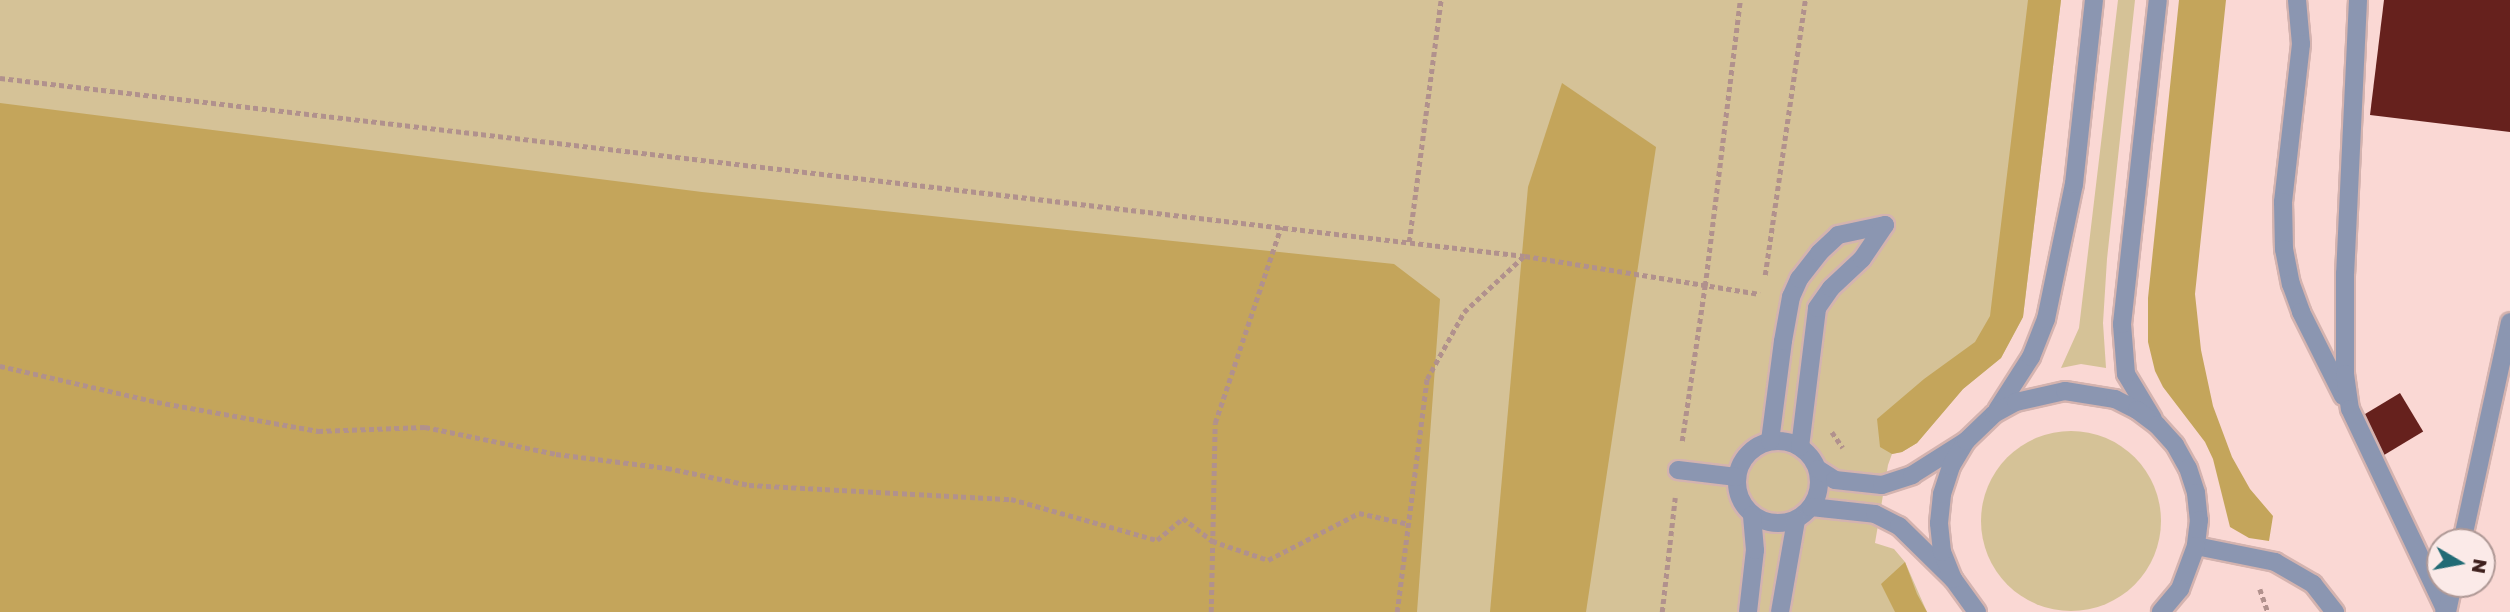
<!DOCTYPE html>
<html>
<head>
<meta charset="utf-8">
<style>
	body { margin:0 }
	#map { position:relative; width:2510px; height:612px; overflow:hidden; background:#fad8d4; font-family:"Golos Text",sans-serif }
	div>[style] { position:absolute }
	.green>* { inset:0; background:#d5c297 }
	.round { border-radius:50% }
	.forest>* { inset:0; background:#c4a55b }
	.building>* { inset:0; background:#66211d; transform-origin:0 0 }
	.path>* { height:4.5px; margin-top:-2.25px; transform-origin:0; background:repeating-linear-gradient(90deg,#b1918d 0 5px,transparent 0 8.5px) }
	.roads { filter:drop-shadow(2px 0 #d4b3af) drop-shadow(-2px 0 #d4b3af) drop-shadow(0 2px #d4b3af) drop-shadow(0 -2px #d4b3af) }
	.service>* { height:18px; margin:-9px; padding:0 9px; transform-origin:9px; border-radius:9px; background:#8b96b1 }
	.service>.ring { margin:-9px; padding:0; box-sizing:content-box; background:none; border:18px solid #8b96b1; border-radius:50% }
	.tertiary>* { height:18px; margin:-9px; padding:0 9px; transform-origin:9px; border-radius:9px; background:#8b96b1 }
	span { translate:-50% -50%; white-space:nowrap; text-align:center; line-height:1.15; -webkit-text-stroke:7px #fbeae8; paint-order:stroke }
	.north { position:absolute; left:2426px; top:528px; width:70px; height:70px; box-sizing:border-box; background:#fbeae8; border:2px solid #af9996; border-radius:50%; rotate:100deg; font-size:19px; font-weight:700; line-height:28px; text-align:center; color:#3d1f1c }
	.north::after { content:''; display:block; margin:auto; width:24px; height:32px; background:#216b75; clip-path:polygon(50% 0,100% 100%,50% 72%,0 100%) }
</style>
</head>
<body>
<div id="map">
	<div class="green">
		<i style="clip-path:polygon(0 0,2061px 0,2023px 317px,2001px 358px,1963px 389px,1917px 443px,1902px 452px,1892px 454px,1888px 465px,1875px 543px,1894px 549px,1905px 562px,1927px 612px,0 612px)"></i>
		<i style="clip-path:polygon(2118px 0,2135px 0,2107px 259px,2103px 323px,2106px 368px,2081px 364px,2061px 368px,2079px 328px)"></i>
		<i class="round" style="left:1981px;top:431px;width:180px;height:180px"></i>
	</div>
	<div class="forest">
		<i style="clip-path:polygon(2028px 0,2061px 0,2023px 317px,2001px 358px,1963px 389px,1917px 443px,1902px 452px,1892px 454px,1880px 447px,1877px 419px,1924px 379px,1975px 342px,1990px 316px)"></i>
		<i style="clip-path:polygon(2179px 0,2226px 0,2195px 294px,2201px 350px,2213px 406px,2232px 457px,2250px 489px,2273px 516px,2269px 541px,2249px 538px,2230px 527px,2213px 459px,2205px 442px,2163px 387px,2155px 371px,2148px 342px,2148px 298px)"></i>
		<i style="clip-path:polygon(1562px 83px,1656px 147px,1586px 612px,1490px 612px,1528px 187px)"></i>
		<i style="clip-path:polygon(0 103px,702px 192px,1394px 264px,1440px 299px,1417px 612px,0 612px)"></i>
		<i style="clip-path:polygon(1905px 562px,1917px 594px,1927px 612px,1895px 612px,1881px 584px)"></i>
	</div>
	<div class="building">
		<i style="clip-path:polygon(2384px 0,2510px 0,2510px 132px,2370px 115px)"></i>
		<i style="left:2400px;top:393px;width:45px;height:48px;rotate:59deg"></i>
	</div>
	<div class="path">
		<i style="left:0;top:78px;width:1535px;rotate:6.66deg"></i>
		<i style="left:1525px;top:256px;width:238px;rotate:9.2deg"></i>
		<i style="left:1409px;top:242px;width:244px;rotate:-82.5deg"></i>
		<i style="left:1765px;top:275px;width:278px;rotate:-81.7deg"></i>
		<i style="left:0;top:366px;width:161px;rotate:12.9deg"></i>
		<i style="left:157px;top:402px;width:164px;rotate:10.2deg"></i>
		<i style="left:318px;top:431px;width:107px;rotate:-2.1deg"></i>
		<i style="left:425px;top:427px;width:134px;rotate:11.6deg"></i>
		<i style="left:556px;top:454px;width:112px;rotate:7.2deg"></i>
		<i style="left:667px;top:468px;width:84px;rotate:11.7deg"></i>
		<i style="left:749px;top:485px;width:262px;rotate:3.1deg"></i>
		<i style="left:1011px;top:499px;width:152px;rotate:15.7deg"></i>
		<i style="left:1157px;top:540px;width:34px;rotate:-40deg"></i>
		<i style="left:1183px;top:518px;width:37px;rotate:38deg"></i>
		<i style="left:1212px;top:541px;width:59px;rotate:18.7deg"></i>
		<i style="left:1268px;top:560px;width:102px;rotate:-27.3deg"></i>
		<i style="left:1359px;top:513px;width:51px;rotate:12.4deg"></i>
		<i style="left:1832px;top:432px;width:19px;rotate:55deg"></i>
		<i style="left:1682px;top:441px;width:157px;rotate:-81.6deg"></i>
		<i style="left:1705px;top:286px;width:288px;rotate:-83deg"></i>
		<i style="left:2260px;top:589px;width:24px;rotate:71deg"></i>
		<i style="left:1211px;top:612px;width:189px;rotate:-88.8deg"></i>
		<i style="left:1215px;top:423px;width:207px;rotate:-71.4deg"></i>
		<i style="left:1397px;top:612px;width:235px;rotate:-82.7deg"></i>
		<i style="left:1427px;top:379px;width:77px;rotate:-61.1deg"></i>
		<i style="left:1464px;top:312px;width:82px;rotate:-43deg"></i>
		<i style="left:1662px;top:612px;width:115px;rotate:-83.5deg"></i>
	</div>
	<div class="roads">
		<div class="service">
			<i style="left:2297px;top:0;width:44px;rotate:84.8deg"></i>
			<i style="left:2301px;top:44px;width:159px;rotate:96.5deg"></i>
			<i style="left:2283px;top:202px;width:47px;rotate:88.8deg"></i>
			<i style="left:2284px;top:249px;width:36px;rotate:79deg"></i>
			<i style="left:2291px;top:284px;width:30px;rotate:70deg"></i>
			<i style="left:2301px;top:312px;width:94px;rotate:63.4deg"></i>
			<i style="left:2358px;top:0;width:274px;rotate:92.7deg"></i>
			<i style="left:2345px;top:274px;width:100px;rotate:90deg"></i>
			<i style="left:2345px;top:374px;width:35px;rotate:82deg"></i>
			<i style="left:2350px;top:409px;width:224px;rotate:64.6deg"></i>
			<i style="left:2446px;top:611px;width:2px;rotate:153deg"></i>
			<i class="ring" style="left:1737px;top:441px;width:64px;height:64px"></i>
			<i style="left:1770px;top:441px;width:101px;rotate:-82.6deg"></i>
			<i style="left:1783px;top:341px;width:45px;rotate:-79.7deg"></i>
			<i style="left:1791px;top:297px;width:20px;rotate:-66deg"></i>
			<i style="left:1799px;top:279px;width:33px;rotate:-52deg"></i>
			<i style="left:1819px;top:253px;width:26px;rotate:-43deg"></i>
			<i style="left:1838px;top:235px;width:48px;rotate:-12deg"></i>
			<i style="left:1800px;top:447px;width:140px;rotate:-83deg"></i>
			<i style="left:1817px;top:308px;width:24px;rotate:-55deg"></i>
			<i style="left:1831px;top:288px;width:42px;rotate:-43.1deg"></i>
			<i style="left:1862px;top:259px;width:41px;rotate:-55.9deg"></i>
			<i style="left:1818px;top:469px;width:20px;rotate:33deg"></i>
			<i style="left:1835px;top:480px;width:47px;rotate:6.1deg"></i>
			<i style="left:1882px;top:485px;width:32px;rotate:-18deg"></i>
			<i style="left:1912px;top:475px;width:64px;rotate:-32.2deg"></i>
			<i style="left:1678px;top:470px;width:59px;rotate:6.8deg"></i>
			<i style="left:1811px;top:507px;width:64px;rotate:6.2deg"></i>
			<i style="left:1875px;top:514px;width:27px;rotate:27deg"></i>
			<i style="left:1899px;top:526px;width:76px;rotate:44.5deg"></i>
			<i style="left:2462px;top:542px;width:225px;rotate:-77.7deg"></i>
			<i style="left:2196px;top:546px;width:81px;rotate:11.4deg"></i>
			<i style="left:2275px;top:562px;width:44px;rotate:30.1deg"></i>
			<i style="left:2313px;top:584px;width:36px;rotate:52deg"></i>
			<i style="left:1748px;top:612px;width:62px;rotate:-83.6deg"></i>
			<i style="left:1755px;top:550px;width:35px;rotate:-95deg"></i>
			<i style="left:1780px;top:612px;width:93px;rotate:-80.1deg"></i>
			<i style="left:2447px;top:612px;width:29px;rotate:-78deg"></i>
		</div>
		<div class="tertiary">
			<i style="left:1997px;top:410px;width:63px;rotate:-57.3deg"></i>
			<i style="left:2031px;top:357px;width:41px;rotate:-68.5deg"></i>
			<i style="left:2046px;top:319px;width:138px;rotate:-78.3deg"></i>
			<i style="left:2074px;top:184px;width:185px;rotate:-83.8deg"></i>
			<i style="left:2153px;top:419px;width:52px;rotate:-121deg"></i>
			<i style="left:2126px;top:374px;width:50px;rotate:-94.6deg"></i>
			<i style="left:2122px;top:324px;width:326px;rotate:-83.7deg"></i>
			<i style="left:1977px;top:612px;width:41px;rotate:-126deg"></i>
			<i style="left:1953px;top:579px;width:29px;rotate:-112deg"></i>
			<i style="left:1942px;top:552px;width:29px;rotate:-96deg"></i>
			<i style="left:1939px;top:523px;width:29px;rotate:-84deg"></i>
			<i style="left:1942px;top:494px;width:29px;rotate:-72deg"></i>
			<i style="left:1951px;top:466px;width:29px;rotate:-59deg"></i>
			<i style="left:1966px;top:441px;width:39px;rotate:-44deg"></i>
			<i style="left:1994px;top:414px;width:25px;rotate:-29deg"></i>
			<i style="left:2016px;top:402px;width:50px;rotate:-12.7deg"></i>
			<i style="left:2065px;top:391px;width:51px;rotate:9.1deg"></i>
			<i style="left:2115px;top:399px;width:25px;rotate:27deg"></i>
			<i style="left:2137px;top:410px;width:25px;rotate:37deg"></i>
			<i style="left:2157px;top:425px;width:27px;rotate:48deg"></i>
			<i style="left:2175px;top:445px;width:26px;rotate:61deg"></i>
			<i style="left:2188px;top:468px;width:26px;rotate:72deg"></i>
			<i style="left:2196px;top:493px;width:27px;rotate:84deg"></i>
			<i style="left:2199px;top:520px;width:26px;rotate:97deg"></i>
			<i style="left:2196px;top:546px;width:46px;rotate:110.4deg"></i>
			<i style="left:2180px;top:589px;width:30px;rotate:130deg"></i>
		</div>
	</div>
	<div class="north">N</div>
</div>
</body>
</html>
